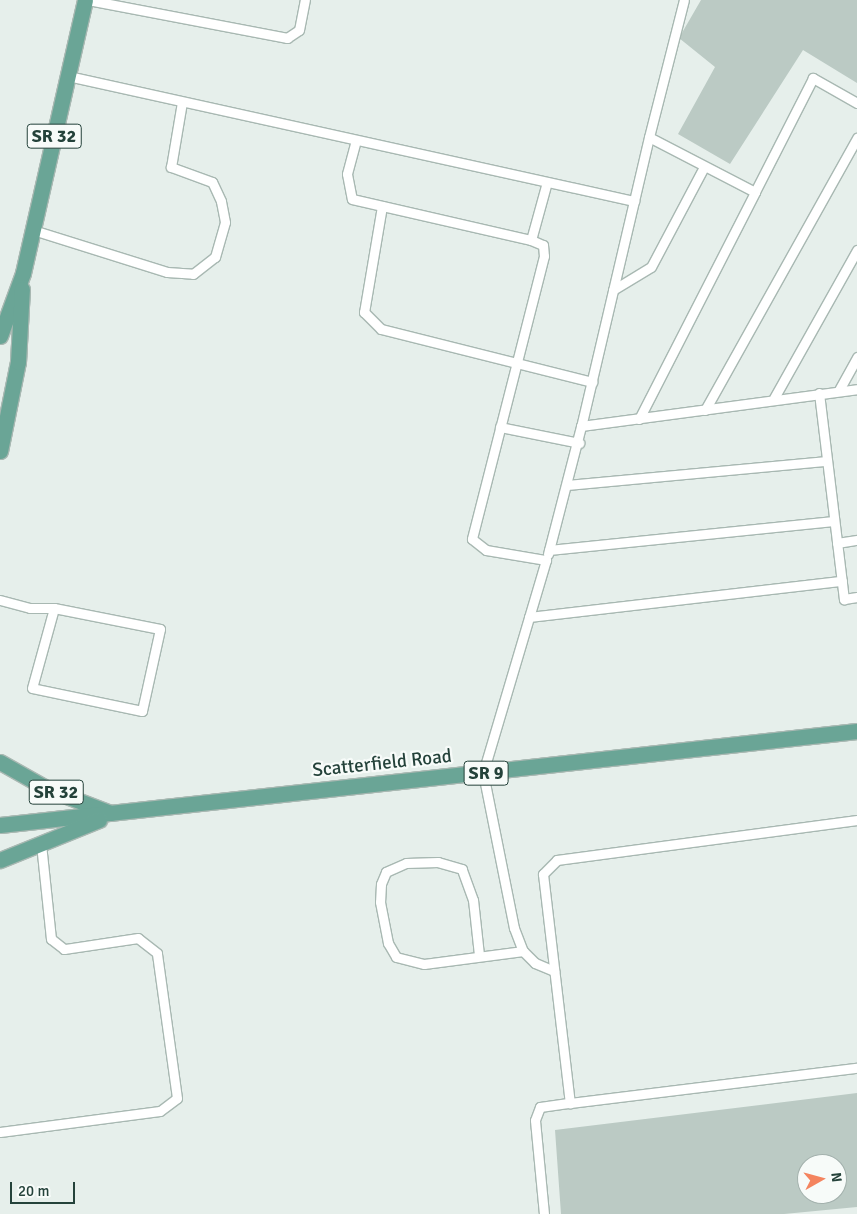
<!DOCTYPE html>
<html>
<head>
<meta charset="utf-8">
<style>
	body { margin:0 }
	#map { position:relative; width:857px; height:1214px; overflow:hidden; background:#e6efeb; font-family:Signika,sans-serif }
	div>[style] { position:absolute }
	.building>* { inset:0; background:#bbcac4 }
	.roads { filter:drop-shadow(1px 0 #a8b8b2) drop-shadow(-1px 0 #a8b8b2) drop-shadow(0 1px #a8b8b2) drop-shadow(0 -1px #a8b8b2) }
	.lane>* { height:9px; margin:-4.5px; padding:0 4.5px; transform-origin:4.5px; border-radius:4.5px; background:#fff }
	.primary>* { height:15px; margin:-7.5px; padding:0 7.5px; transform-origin:7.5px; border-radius:7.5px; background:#6aa596 }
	span { translate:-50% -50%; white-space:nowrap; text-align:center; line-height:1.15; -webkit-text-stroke:4.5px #f7fbf9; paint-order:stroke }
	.shield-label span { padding:1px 4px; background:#f7fbf9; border:1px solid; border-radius:4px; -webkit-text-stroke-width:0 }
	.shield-label { font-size:18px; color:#24423a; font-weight:700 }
	.street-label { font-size:19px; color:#24423a }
	.north { position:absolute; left:797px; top:1154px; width:50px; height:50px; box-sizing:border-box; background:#f7fbf9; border:1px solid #a3b1ad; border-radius:50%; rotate:83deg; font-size:14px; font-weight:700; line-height:20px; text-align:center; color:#24423a }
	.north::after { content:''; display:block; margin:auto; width:18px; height:22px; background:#f4845f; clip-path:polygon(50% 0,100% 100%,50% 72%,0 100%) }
	.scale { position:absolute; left:10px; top:1182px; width:65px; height:22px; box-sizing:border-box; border:2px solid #24423a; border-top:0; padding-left:6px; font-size:15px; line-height:18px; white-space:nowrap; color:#24423a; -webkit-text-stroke:4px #f7fbf9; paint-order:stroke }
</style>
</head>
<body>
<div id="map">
	<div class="building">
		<i style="clip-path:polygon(701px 0,857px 0,857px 83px,803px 50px,730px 164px,678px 134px,715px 67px,679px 38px)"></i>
		<i style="clip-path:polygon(evenodd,857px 1093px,857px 1207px,784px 1214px,561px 1214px,555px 1130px,857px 1093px,807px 1164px,837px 1164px,837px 1194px,807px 1194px,807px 1164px)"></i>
	</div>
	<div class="roads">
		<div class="lane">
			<i style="left:88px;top:0;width:203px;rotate:10.8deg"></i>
			<i style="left:287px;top:38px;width:14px;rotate:-34deg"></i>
			<i style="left:299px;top:30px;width:31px;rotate:-79deg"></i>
			<i style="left:68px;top:76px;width:580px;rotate:12.45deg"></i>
			<i style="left:857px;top:103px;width:51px;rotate:-150.4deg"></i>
			<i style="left:813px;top:78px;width:128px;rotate:117deg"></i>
			<i style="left:755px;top:192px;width:119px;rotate:-152.6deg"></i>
			<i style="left:649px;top:137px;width:297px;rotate:103.2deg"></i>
			<i style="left:581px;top:426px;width:278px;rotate:-7.6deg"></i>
			<i style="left:649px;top:137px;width:141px;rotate:-75.7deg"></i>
			<i style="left:356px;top:140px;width:35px;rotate:105deg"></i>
			<i style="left:347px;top:174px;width:25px;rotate:79deg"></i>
			<i style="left:352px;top:199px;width:184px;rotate:12.9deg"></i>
			<i style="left:531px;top:240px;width:60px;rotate:-74.6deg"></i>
			<i style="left:382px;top:206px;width:108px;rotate:99.6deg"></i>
			<i style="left:364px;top:312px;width:24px;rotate:45deg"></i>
			<i style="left:381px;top:329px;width:218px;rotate:14.1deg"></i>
			<i style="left:33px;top:230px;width:140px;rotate:17.4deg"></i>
			<i style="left:167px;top:272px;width:26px;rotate:4deg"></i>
			<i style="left:193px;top:274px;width:28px;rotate:-38deg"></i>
			<i style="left:215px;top:257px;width:36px;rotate:-74deg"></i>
			<i style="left:225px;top:222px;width:21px;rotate:-101deg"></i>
			<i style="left:221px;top:201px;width:21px;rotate:-115deg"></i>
			<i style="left:212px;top:182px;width:44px;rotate:-159.9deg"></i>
			<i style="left:171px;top:167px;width:66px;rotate:-80.4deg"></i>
			<i style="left:531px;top:240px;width:13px;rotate:23deg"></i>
			<i style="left:543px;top:245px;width:11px;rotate:85deg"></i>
			<i style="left:544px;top:256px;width:292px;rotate:104.3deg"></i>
			<i style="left:472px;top:539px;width:18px;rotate:38deg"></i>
			<i style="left:486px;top:550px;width:61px;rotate:9.5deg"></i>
			<i style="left:546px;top:560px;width:222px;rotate:106.5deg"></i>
			<i style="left:483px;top:773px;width:158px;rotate:78.7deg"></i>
			<i style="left:514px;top:928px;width:25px;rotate:69deg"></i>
			<i style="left:523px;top:951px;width:17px;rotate:45deg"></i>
			<i style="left:535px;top:963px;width:21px;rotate:23deg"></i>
			<i style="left:613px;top:290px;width:44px;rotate:-31.2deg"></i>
			<i style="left:651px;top:267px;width:113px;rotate:-62.1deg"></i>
			<i style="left:839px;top:390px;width:38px;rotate:-61deg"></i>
			<i style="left:819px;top:393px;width:208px;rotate:83.1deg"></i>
			<i style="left:844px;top:599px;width:13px;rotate:-9deg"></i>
			<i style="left:774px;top:398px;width:170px;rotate:-60.7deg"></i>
			<i style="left:705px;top:410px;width:312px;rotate:-60.8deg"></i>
			<i style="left:639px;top:419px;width:255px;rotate:-62.9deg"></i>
			<i style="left:500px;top:427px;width:81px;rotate:11.4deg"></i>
			<i style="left:567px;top:485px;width:261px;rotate:-5.3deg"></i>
			<i style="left:837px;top:543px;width:20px;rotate:-9deg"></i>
			<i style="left:549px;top:550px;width:286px;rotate:-5.8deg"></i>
			<i style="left:548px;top:554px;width:132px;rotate:-75.5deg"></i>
			<i style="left:0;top:600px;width:31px;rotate:15deg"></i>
			<i style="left:30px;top:608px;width:24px"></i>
			<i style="left:54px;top:608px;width:108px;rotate:11.2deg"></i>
			<i style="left:160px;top:629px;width:84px;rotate:102.4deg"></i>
			<i style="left:142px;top:711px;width:112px;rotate:-168.2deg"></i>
			<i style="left:32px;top:688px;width:83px;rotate:-74.6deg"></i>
			<i style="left:529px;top:617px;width:315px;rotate:-6.6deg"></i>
			<i style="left:857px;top:820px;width:303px;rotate:172.4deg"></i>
			<i style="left:557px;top:860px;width:20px;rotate:135deg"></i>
			<i style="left:543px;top:874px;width:231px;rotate:83.3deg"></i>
			<i style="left:570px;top:1103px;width:289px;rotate:-7deg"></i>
			<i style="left:479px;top:955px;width:55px;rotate:-96.2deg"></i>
			<i style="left:473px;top:900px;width:33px;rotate:-110deg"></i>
			<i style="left:462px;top:869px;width:25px;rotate:-164deg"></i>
			<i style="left:438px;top:862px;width:32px;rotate:178deg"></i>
			<i style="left:406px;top:863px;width:22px;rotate:156deg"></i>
			<i style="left:386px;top:872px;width:13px;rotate:113deg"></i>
			<i style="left:381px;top:884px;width:18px;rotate:93deg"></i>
			<i style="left:380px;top:902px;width:42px;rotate:79deg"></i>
			<i style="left:388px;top:943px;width:16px;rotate:60deg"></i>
			<i style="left:396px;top:957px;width:29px;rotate:14deg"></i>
			<i style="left:424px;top:964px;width:100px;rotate:-7.5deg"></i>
			<i style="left:0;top:1132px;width:161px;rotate:-7.5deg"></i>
			<i style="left:160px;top:1111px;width:21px;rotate:-37deg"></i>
			<i style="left:177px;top:1098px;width:146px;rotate:-97.9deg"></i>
			<i style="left:157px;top:953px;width:24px;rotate:-142deg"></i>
			<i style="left:138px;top:938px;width:75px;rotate:171.5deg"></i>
			<i style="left:64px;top:949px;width:16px;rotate:-142deg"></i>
			<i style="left:51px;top:939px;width:96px;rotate:-96deg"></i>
			<i style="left:544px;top:1214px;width:94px;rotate:-95.5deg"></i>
			<i style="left:535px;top:1120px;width:14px;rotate:-69deg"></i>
			<i style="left:540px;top:1107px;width:30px;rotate:-8deg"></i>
		</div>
		<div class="primary">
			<i style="left:0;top:336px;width:67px;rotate:-69.9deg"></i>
			<i style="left:23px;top:273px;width:280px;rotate:-77.2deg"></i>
			<i style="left:0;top:451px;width:91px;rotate:-78.6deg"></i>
			<i style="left:18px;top:362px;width:73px;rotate:-86.9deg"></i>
			<i style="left:0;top:762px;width:55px;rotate:29.4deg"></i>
			<i style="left:48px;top:789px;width:67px;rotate:20.9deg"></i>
			<i style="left:0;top:825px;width:862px;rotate:-6.26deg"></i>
			<i style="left:0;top:860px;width:107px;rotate:-22deg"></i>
		</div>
	</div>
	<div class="shield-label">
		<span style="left:54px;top:136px">SR 32</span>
		<span style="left:486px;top:773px">SR 9</span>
		<span style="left:56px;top:792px">SR 32</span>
	</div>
	<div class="street-label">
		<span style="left:382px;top:764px;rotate:-6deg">Scatterfield Road</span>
	</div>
	<div class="north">N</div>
	<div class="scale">20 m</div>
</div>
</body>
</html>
